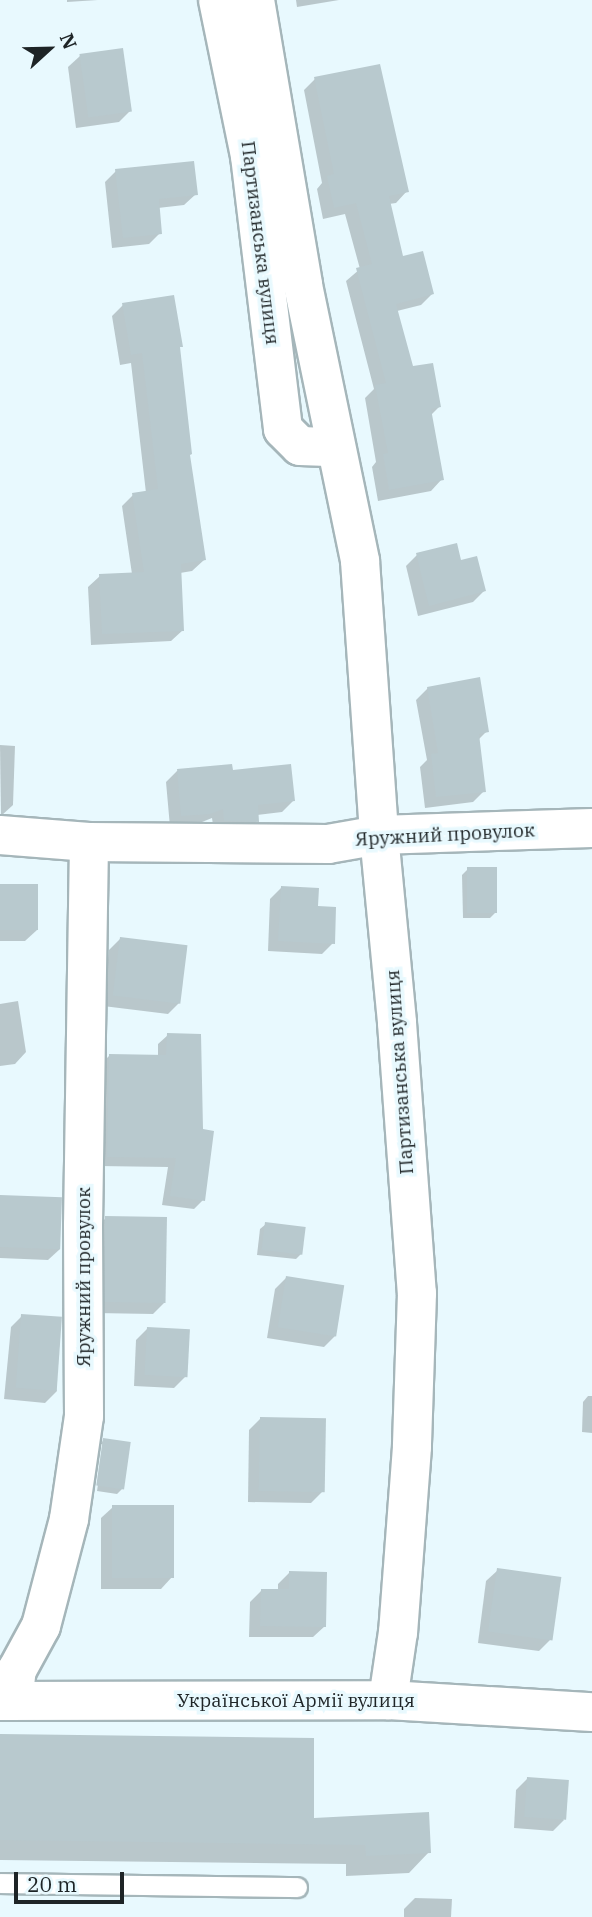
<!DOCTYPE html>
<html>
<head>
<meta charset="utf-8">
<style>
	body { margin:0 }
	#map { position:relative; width:592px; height:1917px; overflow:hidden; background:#e8f9fe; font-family:"IBM Plex Serif",serif }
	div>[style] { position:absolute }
	.shadow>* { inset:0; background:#0003 }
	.building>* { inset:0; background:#b8c9ce; transform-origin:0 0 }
	.roads { filter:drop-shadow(2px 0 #a5b6ba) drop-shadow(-2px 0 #a5b6ba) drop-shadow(0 2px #a5b6ba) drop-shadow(0 -2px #a5b6ba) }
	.lane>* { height:19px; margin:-9.5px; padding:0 9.5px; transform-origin:9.5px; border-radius:9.5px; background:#fff }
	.street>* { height:38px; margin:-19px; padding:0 19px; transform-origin:19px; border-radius:19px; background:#fff }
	span { translate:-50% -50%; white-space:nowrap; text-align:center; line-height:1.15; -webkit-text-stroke:7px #e8f9fe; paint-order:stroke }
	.street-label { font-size:19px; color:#1e2426 }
	.north { position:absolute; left:14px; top:14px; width:70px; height:70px; -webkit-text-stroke:5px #e8f9fe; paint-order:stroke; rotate:68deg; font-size:19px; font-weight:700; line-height:28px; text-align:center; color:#1e2426 }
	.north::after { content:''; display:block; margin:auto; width:24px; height:32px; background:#1e2426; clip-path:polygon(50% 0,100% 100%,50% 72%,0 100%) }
	.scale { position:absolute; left:14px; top:1872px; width:110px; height:32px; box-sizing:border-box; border:4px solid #1e2426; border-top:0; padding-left:9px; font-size:21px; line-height:24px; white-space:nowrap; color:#1e2426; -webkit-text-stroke:5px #e8f9fe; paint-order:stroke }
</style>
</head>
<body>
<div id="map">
	<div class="shadow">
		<i style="clip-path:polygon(67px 0,98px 0,67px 2px)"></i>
		<i style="clip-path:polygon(296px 0,339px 0,297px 7px)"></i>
		<i style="clip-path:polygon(80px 56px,130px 111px,119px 122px,76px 128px,68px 67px)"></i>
		<i style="clip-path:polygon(315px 79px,407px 191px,396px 203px,389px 204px,402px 258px,432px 294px,421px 305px,397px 311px,411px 368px,439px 407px,431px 415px,442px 479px,431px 491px,378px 501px,372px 467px,376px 462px,365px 398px,374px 389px,346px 281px,360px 269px,345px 214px,323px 219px,317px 189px,322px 183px,304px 90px)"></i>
		<i style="clip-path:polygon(116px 171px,196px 194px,184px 205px,158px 208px,160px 233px,149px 244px,112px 248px,105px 182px)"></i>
		<i style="clip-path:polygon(123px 305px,178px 349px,188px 456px,204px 560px,192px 571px,180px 573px,183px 630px,171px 641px,91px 645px,88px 587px,100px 576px,132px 574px,122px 506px,133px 495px,146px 493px,131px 363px,120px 365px,112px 316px)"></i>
		<i style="clip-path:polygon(417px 555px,459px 562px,484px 591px,473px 602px,418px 616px,406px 566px)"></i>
		<i style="clip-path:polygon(428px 688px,487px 731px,478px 740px,484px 791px,473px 802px,425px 808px,420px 767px,427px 760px,416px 700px)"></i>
		<i style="clip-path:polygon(0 745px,15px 746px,13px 805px,1px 816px)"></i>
		<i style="clip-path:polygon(177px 771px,231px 772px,293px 801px,282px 812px,257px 815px,257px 821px,246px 832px,214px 832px,212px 818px,197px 824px,170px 827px,166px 782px)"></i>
		<i style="clip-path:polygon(468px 869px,496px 912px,490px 918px,463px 918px,462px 875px)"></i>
		<i style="clip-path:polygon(0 885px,37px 930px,25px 941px,0 941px)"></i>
		<i style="clip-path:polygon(281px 888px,316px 908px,333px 943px,322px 954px,268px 951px,270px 899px)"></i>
		<i style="clip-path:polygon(120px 939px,180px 1002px,168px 1014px,103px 1006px,109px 950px)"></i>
		<i style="clip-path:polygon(18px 1001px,26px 1052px,15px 1064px,0 1066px,0 1004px)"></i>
		<i style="clip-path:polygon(168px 1035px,203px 1200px,194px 1209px,162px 1205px,168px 1167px,98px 1166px,100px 1065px,110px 1055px,158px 1056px,158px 1044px)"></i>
		<i style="clip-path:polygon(0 1197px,60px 1249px,48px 1260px,0 1258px)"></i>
		<i style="clip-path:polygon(106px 1218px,164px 1303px,153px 1314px,95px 1313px,94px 1229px)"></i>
		<i style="clip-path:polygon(266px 1224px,301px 1254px,296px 1259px,257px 1255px,260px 1229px)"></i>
		<i style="clip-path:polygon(286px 1278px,335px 1336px,324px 1347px,267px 1338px,275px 1289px)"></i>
		<i style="clip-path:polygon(22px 1316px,57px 1391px,45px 1403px,4px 1399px,11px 1327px)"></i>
		<i style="clip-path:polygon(148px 1328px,185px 1377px,174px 1388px,134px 1386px,136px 1340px)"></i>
		<i style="clip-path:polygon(588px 1396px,592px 1396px,592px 1433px,582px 1432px,583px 1402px)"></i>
		<i style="clip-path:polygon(260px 1419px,323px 1491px,311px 1503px,248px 1502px,249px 1430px)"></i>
		<i style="clip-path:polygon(104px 1440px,123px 1488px,117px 1494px,97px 1491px,104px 1444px,100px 1444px,91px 1490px,98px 1446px)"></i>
		<i style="clip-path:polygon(113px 1507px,172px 1577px,161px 1589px,101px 1589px,101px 1518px)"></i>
		<i style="clip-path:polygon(498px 1570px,550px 1640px,539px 1651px,478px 1643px,486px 1581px)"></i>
		<i style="clip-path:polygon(289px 1573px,325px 1626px,313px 1637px,249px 1637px,250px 1602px,261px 1591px,278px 1591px,278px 1584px)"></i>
		<i style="clip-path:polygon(0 1736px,312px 1820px,429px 1852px,409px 1873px,346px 1876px,346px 1864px,0 1860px)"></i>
		<i style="clip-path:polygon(527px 1779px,564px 1820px,553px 1831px,514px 1828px,516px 1790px)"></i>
		<i style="clip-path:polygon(415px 1898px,452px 1899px,451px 1917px,404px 1917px,404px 1909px)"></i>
	</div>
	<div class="building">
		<i style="left:123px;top:48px;width:64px;height:44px;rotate:82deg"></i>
		<i style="clip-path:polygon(380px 64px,409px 192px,389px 196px,403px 256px,423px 251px,434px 294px,396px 304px,413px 366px,433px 363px,441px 407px,431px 409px,444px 480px,389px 490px,383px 454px,388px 453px,375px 385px,386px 383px,356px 268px,372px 264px,356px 203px,334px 208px,327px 176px,334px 174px,314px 77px)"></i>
		<i style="clip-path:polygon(194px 161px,198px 195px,159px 199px,162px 234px,123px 238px,115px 169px)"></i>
		<i style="clip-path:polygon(174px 295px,183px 347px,180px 347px,192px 454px,190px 455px,206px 560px,181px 564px,184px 631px,102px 634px,99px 574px,144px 572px,132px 493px,158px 489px,142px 353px,131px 355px,122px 303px)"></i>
		<i style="clip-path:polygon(457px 543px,461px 560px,477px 556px,486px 591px,429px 606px,416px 553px)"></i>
		<i style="clip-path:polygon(480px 677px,489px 732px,479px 734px,486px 792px,436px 797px,431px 754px,438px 753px,427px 687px)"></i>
		<i style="clip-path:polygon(232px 764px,233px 770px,291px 764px,295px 801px,258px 805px,259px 822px,224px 821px,223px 809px,210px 814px,181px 816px,177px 769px)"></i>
		<i style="left:467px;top:867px;width:30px;height:46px"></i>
		<i style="left:0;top:884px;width:38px;height:46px"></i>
		<i style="clip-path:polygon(281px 886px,319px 888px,318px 906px,336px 907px,335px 944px,278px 941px)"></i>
		<i style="left:120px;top:937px;width:68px;height:59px;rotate:7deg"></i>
		<i style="clip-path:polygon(167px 1033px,201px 1034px,203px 1129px,214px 1131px,205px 1201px,170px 1196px,176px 1158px,107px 1157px,109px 1054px,166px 1055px)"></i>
		<i style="left:0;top:1195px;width:62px;height:52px;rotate:2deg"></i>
		<i style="left:105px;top:1216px;width:62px;height:86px;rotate:1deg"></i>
		<i style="left:265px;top:1222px;width:41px;height:28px;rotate:7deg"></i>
		<i style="left:286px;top:1276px;width:59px;height:52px;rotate:9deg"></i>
		<i style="left:21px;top:1314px;width:41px;height:74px;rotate:4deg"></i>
		<i style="left:147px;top:1327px;width:43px;height:48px;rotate:3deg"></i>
		<i style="left:260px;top:1417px;width:66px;height:74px;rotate:1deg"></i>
		<i style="left:103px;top:1438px;width:28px;height:48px;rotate:8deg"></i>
		<i style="left:112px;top:1505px;width:62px;height:73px"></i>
		<i style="left:497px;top:1568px;width:65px;height:64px;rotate:8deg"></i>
		<i style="clip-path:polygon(289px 1571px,327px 1572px,326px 1627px,260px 1626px,261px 1589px,289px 1589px)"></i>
		<i style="clip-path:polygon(0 1734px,314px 1738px,314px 1818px,429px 1812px,431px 1853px,366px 1856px,365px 1845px,0 1840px)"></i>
		<i style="left:527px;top:1777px;width:42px;height:40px;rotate:4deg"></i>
	</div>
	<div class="roads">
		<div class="lane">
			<i style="left:0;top:1883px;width:297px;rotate:0.8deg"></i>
		</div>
		<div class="street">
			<i style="left:218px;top:0;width:159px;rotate:78.4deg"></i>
			<i style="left:250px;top:156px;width:275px;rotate:83.1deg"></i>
			<i style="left:283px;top:429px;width:24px;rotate:45deg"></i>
			<i style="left:300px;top:446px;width:35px;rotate:2deg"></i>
			<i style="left:255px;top:0;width:289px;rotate:80.4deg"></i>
			<i style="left:303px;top:285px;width:282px;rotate:78.3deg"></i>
			<i style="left:360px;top:561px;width:275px;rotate:86deg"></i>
			<i style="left:379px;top:835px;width:189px;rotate:84.5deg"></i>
			<i style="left:397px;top:1023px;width:271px;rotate:85.8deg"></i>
			<i style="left:417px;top:1293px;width:154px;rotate:91.9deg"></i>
			<i style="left:412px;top:1447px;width:186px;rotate:94.3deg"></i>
			<i style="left:398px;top:1632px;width:69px;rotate:98.4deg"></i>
			<i style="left:0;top:835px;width:89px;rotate:4.5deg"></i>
			<i style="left:89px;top:842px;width:239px;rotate:0.5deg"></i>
			<i style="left:328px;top:844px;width:52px;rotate:-10deg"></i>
			<i style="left:379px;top:835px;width:213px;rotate:-1.9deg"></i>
			<i style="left:0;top:1701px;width:388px;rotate:-0.1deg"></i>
			<i style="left:388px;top:1700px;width:204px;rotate:3.4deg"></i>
			<i style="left:13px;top:1701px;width:31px;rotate:-83deg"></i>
			<i style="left:17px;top:1670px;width:50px;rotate:-61.4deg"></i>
			<i style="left:41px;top:1626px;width:111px;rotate:-75.3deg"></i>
			<i style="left:69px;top:1519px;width:104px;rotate:-81.7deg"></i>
			<i style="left:84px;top:1416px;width:191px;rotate:-90.3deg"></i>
			<i style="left:83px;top:1225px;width:383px;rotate:-89.1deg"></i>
		</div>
	</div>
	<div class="street-label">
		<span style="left:260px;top:243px;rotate:83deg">Партизанська вулиця</span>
		<span style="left:445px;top:835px;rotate:-3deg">Яружний провулок</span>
		<span style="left:400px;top:1072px;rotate:-94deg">Партизанська вулиця</span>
		<span style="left:84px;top:1277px;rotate:-90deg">Яружний провулок</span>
		<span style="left:296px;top:1701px">Української Армії вулиця</span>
	</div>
	<div class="north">N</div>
	<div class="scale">20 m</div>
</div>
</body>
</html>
